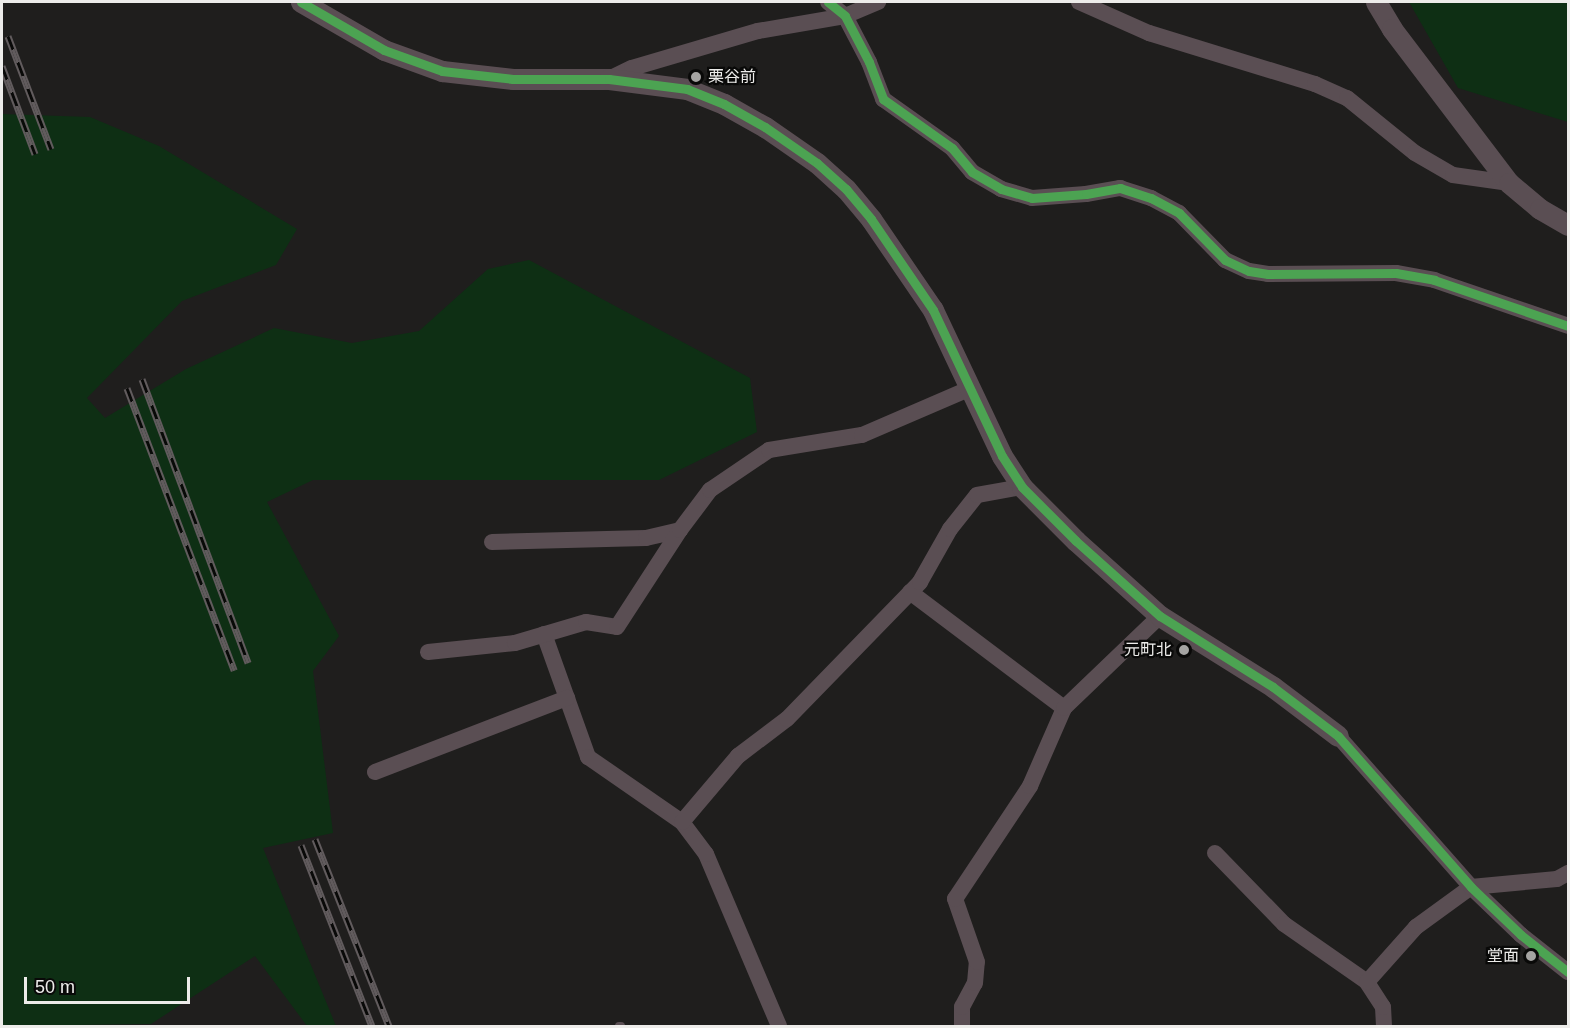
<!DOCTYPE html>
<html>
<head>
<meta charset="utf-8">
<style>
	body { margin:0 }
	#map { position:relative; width:1570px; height:1028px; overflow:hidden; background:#1f1e1d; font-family:Arial,"Noto Sans JP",sans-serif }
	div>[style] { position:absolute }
	.green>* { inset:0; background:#0e2f14 }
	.service>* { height:8px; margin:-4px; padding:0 4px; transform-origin:4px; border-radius:4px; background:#5a4e53 }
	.minor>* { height:16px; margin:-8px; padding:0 8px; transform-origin:8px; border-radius:8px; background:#5a4e53 }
	.tertiary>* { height:21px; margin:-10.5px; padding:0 10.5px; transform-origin:10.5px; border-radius:10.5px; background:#5a4e53 }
	.rail>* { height:7px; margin-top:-3.5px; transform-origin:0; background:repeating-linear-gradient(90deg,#090908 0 14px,#615b5d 0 28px); box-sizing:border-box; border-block:2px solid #615b5d }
	.cycleway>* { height:9px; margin:-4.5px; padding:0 4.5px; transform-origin:4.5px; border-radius:4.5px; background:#4ca352 }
	.dots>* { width:16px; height:16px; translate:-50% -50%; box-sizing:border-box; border:3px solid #090908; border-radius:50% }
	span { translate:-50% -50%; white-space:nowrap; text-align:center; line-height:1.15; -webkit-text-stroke:4.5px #090908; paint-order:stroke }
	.poi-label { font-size:16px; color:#edecea }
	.left { translate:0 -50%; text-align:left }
	.right { translate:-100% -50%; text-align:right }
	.frame { position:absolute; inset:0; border:3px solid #edecea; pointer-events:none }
	.scale { position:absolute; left:24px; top:977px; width:166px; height:27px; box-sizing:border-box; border:3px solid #edecea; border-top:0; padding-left:8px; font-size:18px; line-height:21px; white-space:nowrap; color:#edecea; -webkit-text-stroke:4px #090908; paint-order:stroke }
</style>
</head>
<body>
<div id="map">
	<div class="green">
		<i style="clip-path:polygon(1409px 2px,1568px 2px,1568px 122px,1458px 88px)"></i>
		<i style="clip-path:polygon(2px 114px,90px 117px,159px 146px,297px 229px,276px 265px,182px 301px,87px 398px,105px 418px,186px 369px,274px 328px,352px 343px,419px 331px,488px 269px,529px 260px,750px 378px,757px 432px,659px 480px,313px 480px,267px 502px,339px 636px,313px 671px,333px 833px,263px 848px,336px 1026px,307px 1026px,255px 956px,151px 1024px,2px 1026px)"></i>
	</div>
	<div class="service">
		<i style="left:619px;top:1026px;width:2px"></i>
	</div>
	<div class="minor">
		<i style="left:828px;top:2px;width:22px;rotate:39deg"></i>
		<i style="left:845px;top:16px;width:52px;rotate:62.4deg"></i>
		<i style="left:869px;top:62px;width:40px;rotate:69deg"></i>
		<i style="left:883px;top:99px;width:85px;rotate:35.4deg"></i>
		<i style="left:952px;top:148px;width:31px;rotate:50deg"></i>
		<i style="left:972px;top:172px;width:34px;rotate:30deg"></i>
		<i style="left:1001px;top:189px;width:32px;rotate:16deg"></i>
		<i style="left:1032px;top:198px;width:54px;rotate:-4.2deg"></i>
		<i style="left:1086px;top:194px;width:35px;rotate:-10deg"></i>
		<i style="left:1120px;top:188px;width:33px;rotate:18deg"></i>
		<i style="left:1151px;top:198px;width:32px;rotate:28deg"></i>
		<i style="left:1179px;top:213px;width:66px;rotate:45.6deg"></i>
		<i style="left:1225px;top:260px;width:26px;rotate:25deg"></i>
		<i style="left:1249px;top:271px;width:19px;rotate:9deg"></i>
		<i style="left:1268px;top:274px;width:128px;rotate:-0.4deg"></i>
		<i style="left:1396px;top:273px;width:39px;rotate:10deg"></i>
		<i style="left:1434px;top:280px;width:142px;rotate:18.9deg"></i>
		<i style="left:1079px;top:2px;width:77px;rotate:23.9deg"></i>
		<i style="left:1149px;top:33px;width:174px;rotate:17.1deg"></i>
		<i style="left:1315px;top:84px;width:35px;rotate:24deg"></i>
		<i style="left:1347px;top:98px;width:87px;rotate:39deg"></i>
		<i style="left:1415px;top:153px;width:44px;rotate:30.1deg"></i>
		<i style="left:1453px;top:175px;width:57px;rotate:8.1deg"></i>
		<i style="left:609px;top:79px;width:25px;rotate:-26deg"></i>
		<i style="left:632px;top:68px;width:131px;rotate:-16.4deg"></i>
		<i style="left:758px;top:31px;width:88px;rotate:-9.8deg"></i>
		<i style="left:845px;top:16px;width:36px;rotate:-23deg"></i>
		<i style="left:492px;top:542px;width:154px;rotate:-1.5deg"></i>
		<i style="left:646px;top:538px;width:35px;rotate:-13deg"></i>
		<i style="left:910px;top:592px;width:193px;rotate:37deg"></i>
		<i style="left:544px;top:634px;width:131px;rotate:70.3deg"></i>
		<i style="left:588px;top:757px;width:114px;rotate:34.7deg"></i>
		<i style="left:428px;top:652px;width:87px;rotate:-5.9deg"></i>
		<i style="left:515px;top:643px;width:74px;rotate:-16.5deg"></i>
		<i style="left:586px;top:622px;width:31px;rotate:9deg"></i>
		<i style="left:617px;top:627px;width:116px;rotate:-57deg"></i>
		<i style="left:680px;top:530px;width:50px;rotate:-53.1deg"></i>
		<i style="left:710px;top:490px;width:71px;rotate:-34.1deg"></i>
		<i style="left:769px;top:450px;width:94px;rotate:-9.2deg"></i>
		<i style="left:862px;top:435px;width:119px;rotate:-23.3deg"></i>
		<i style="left:1338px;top:736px;width:201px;rotate:48.6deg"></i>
		<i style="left:1471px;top:887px;width:69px;rotate:43.8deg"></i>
		<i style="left:1521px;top:935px;width:60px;rotate:38.2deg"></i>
		<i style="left:375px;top:772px;width:206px;rotate:-21.1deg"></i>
		<i style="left:1215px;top:853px;width:99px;rotate:45.8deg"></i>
		<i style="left:1284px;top:924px;width:101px;rotate:34.9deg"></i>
		<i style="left:779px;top:1026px;width:187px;rotate:-113deg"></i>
		<i style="left:706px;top:854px;width:40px;rotate:-127deg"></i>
		<i style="left:682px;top:822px;width:87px;rotate:-49.7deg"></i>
		<i style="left:738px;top:756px;width:61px;rotate:-37.1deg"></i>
		<i style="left:787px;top:719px;width:191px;rotate:-45.8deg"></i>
		<i style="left:920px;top:582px;width:61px;rotate:-60.5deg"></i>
		<i style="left:950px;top:529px;width:43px;rotate:-51.5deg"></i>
		<i style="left:977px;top:495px;width:46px;rotate:-10.1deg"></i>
		<i style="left:962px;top:1026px;width:19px;rotate:-90deg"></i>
		<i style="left:962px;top:1007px;width:27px;rotate:-62deg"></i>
		<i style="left:975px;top:983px;width:21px;rotate:-85deg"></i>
		<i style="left:977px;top:962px;width:67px;rotate:-109.2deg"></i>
		<i style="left:955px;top:899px;width:136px;rotate:-56.4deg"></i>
		<i style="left:1030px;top:786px;width:85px;rotate:-66.4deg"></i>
		<i style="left:1064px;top:708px;width:133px;rotate:-43.8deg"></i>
		<i style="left:1384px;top:1026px;width:19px;rotate:-93deg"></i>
		<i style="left:1383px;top:1007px;width:30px;rotate:-123deg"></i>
		<i style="left:1367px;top:982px;width:74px;rotate:-48.3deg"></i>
		<i style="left:1416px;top:927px;width:68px;rotate:-36deg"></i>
		<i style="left:1471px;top:887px;width:86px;rotate:-5.3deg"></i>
		<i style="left:1557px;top:879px;width:13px;rotate:-29deg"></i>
	</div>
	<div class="tertiary">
		<i style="left:301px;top:2px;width:96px;rotate:30deg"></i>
		<i style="left:384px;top:50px;width:62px;rotate:19.9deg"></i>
		<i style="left:442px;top:71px;width:71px;rotate:6.4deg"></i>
		<i style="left:513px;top:79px;width:96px"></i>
		<i style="left:609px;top:79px;width:79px;rotate:7.3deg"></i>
		<i style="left:687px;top:89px;width:40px;rotate:22deg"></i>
		<i style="left:724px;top:104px;width:47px;rotate:29.3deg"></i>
		<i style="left:765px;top:127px;width:63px;rotate:34.7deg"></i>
		<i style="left:817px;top:163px;width:39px;rotate:42deg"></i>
		<i style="left:846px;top:189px;width:39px;rotate:50deg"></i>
		<i style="left:871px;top:219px;width:110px;rotate:55.7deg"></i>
		<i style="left:933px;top:310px;width:161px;rotate:64.7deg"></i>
		<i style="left:1002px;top:456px;width:37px;rotate:57deg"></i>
		<i style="left:1022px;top:487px;width:76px;rotate:45deg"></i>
		<i style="left:1076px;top:541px;width:113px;rotate:41.8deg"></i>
		<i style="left:1160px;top:616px;width:133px;rotate:32.1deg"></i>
		<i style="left:1273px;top:687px;width:81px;rotate:37deg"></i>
		<i style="left:1376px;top:2px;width:31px;rotate:59deg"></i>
		<i style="left:1392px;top:29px;width:193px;rotate:52.8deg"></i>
		<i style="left:1509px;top:183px;width:40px;rotate:40deg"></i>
		<i style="left:1540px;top:209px;width:32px;rotate:30deg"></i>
	</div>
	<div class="rail">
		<i style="left:8px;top:36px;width:121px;rotate:69.2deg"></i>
		<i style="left:2px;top:66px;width:94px;rotate:69.4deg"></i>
		<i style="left:142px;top:379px;width:303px;rotate:69.5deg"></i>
		<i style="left:127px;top:388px;width:302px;rotate:69.2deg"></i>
		<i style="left:315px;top:839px;width:201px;rotate:68.4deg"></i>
		<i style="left:301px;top:845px;width:194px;rotate:68.6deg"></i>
	</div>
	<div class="cycleway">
		<i style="left:301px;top:2px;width:96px;rotate:30deg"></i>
		<i style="left:384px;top:50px;width:62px;rotate:19.9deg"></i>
		<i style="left:442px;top:71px;width:71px;rotate:6.4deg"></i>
		<i style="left:513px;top:79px;width:96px"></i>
		<i style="left:609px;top:79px;width:79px;rotate:7.3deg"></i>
		<i style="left:687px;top:89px;width:40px;rotate:22deg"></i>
		<i style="left:724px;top:104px;width:47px;rotate:29.3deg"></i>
		<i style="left:765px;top:127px;width:63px;rotate:34.7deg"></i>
		<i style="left:817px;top:163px;width:39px;rotate:42deg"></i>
		<i style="left:846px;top:189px;width:39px;rotate:50deg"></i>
		<i style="left:871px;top:219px;width:110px;rotate:55.7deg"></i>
		<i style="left:933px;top:310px;width:161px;rotate:64.7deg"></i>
		<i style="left:1002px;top:456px;width:37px;rotate:57deg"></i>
		<i style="left:1022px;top:487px;width:76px;rotate:45deg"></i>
		<i style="left:1076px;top:541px;width:113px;rotate:41.8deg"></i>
		<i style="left:1160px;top:616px;width:133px;rotate:32.1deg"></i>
		<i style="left:1273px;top:687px;width:81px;rotate:37deg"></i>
		<i style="left:1338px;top:736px;width:201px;rotate:48.6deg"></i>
		<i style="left:1471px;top:887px;width:69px;rotate:43.8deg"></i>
		<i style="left:1521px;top:935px;width:60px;rotate:38.2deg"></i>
		<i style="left:828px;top:2px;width:22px;rotate:39deg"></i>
		<i style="left:845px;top:16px;width:52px;rotate:62.4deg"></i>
		<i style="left:869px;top:62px;width:40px;rotate:69deg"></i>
		<i style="left:883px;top:99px;width:85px;rotate:35.4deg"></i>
		<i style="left:952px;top:148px;width:31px;rotate:50deg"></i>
		<i style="left:972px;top:172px;width:34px;rotate:30deg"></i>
		<i style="left:1001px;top:189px;width:32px;rotate:16deg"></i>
		<i style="left:1032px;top:198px;width:54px;rotate:-4.2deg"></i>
		<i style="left:1086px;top:194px;width:35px;rotate:-10deg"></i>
		<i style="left:1120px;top:188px;width:33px;rotate:18deg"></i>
		<i style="left:1151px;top:198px;width:32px;rotate:28deg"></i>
		<i style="left:1179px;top:213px;width:66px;rotate:45.6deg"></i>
		<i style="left:1225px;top:260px;width:26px;rotate:25deg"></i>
		<i style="left:1249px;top:271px;width:19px;rotate:9deg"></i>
		<i style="left:1268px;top:274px;width:128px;rotate:-0.4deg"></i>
		<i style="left:1396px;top:273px;width:39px;rotate:10deg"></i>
		<i style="left:1434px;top:280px;width:142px;rotate:18.9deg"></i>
	</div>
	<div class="dots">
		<i style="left:696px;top:77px;background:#a5a4a2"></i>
		<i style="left:1184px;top:650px;background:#a5a4a2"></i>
		<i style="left:1531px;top:956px;background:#a5a4a2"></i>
	</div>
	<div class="poi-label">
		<span class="left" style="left:708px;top:77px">栗谷前</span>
		<span class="right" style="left:1172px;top:650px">元町北</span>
		<span class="right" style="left:1519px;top:956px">堂面</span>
	</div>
	<div class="frame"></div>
	<div class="scale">50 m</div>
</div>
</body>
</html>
